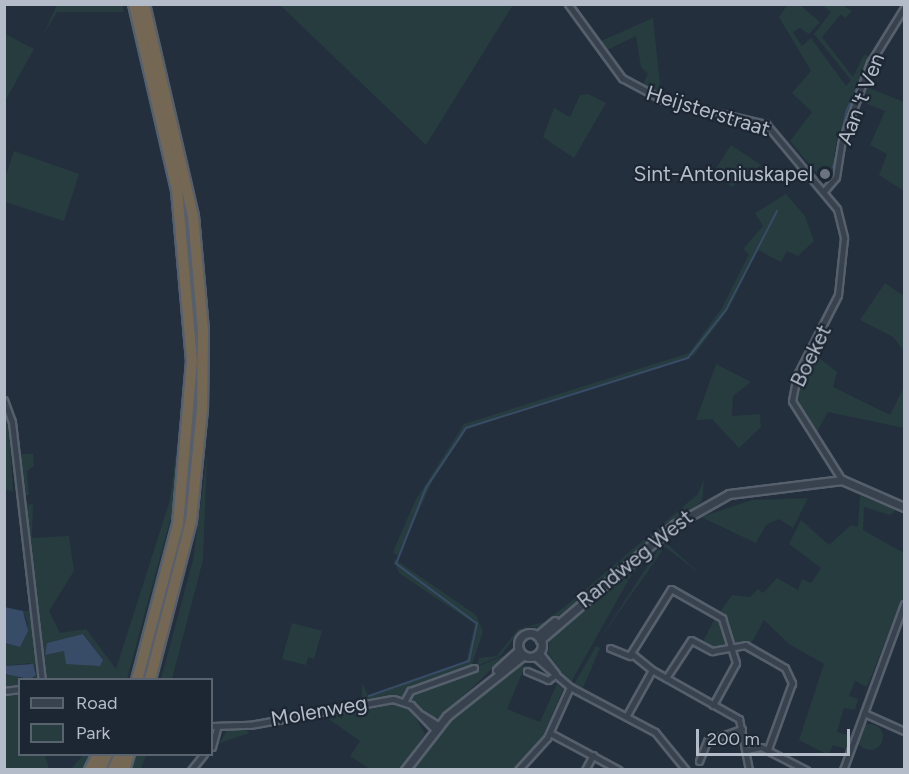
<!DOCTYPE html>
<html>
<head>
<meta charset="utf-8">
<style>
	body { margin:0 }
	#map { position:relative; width:909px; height:774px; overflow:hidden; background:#242f3e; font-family:Figtree,sans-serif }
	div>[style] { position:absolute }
	.green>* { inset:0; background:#263c3f }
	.round { border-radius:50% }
	.water>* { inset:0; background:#394c67 }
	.stream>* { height:1.5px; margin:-0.75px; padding:0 0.75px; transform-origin:0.75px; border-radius:0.75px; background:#394c67 }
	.roads { filter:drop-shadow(2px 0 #565f6c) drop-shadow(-2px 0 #565f6c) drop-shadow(0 2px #565f6c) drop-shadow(0 -2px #565f6c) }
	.minor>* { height:5px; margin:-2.5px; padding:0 2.5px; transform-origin:2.5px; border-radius:2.5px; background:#38414e }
	.tertiary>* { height:7px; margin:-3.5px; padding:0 3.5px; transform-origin:3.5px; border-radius:3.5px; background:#38414e }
	.tertiary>.ring { margin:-3.5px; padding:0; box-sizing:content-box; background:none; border:7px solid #38414e; border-radius:50% }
	.motorway>* { height:10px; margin:-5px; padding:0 5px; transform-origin:5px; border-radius:5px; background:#746855 }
	.dots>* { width:16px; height:16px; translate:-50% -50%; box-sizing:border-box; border:3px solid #1d2633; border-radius:50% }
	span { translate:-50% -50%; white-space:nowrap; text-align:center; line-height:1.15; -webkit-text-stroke:4.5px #1d2633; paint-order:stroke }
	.street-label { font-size:21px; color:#b4bcc9 }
	.poi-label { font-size:21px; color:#b4bcc9 }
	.right { translate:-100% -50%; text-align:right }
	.frame { position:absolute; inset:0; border:6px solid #b4bcc9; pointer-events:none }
	.legend { position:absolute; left:18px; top:678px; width:195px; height:78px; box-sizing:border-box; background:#1d2633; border:2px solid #59626f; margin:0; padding:8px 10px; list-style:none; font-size:18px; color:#b4bcc9 }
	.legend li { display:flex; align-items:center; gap:12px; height:30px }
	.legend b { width:30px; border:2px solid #59626f }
	.scale { position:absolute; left:696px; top:729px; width:154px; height:27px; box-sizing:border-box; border:3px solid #b4bcc9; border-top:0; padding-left:8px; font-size:18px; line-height:21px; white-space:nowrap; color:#b4bcc9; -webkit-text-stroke:4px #1d2633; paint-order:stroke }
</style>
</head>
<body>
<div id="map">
	<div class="green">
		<i style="clip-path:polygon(788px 4px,800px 5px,820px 22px,809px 34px,800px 28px,793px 32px,802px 46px,811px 38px,846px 86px,851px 80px,814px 34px,831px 12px,822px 5px,842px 5px,852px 11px,845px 18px,841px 14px,822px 37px,853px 77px,864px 55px,870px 57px,837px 138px,831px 179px,819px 176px,790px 141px,812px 112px,792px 93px,811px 71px,779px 17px)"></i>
		<i style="clip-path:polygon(57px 5px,122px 5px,124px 12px,57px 12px,43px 35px)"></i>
		<i style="clip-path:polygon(280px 5px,513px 5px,426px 145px)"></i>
		<i style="clip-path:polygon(653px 18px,661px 94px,642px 86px,648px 74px,641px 67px,636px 36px,605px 51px,599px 42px)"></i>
		<i style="clip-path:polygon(5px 34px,34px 49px,5px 101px)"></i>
		<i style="clip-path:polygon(864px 86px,904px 102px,904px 191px,879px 175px,887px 154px,870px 145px,885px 111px,858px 100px)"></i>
		<i style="clip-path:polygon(588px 94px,606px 103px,574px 158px,543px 137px,554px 108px,570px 117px,580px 95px)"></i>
		<i style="clip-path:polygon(731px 145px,761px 165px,732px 187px,713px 173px)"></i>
		<i style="clip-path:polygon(14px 151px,79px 174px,64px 221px,5px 202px,5px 178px)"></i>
		<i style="clip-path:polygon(174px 156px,197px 281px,198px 396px,186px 523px,146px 679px,140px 680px,180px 526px,192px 427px,192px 278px)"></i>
		<i style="clip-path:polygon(786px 194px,805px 216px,814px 241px,798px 256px,787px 251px,781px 262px,758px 250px,728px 310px,694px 355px,467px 429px,433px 480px,398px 556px,393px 552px,415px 501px,464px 424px,689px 353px,722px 308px,749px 254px,743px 249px,763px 226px,755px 213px)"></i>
		<i style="clip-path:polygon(885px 283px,904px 296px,904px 351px,893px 337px,860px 320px)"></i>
		<i style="clip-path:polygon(813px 353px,837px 372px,833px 387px,890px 415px,904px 387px,904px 428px,828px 412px,815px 435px,798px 410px,797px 391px)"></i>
		<i style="clip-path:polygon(716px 364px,751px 382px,733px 396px,732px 416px,760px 414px,761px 427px,739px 448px,712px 419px,696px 420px)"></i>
		<i style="clip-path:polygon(4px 409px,9px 425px,13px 492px,5px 489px)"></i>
		<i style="clip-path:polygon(evenodd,180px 422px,175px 502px,127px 679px,44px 679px,22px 505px,33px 504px,32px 538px,69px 536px,74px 571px,49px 611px,60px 633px,86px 629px,116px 669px,170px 500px,180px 422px,84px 634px,103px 660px,67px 664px,64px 651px,45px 655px,47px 643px,84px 634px)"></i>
		<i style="clip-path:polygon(19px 454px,33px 454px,34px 466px,27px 471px,29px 495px,21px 495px)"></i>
		<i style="clip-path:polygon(207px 456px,203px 560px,172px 679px,161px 679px,193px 560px)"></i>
		<i style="clip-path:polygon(704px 479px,702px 501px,560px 615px,544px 626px,522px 628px,500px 656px,477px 666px,479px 658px,497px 656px,518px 629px,544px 622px,567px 605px,698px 494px)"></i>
		<i style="clip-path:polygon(860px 496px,897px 509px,890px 515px,864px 507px,863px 530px,904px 553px,904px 595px,867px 687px,855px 681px,849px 696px,858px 699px,855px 710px,844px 708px,837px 732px,851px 736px,846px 749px,833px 745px,828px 755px,799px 740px,824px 664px,789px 644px,764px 620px,749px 647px,735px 645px,720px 612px,732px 595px,750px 597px,758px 589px,763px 593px,777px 578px,798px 590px,802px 579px,811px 583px,821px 568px,789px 544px,801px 520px,829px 545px,851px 525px,858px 527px)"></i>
		<i style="clip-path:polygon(808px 498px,793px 528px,779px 519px,766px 525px,756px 543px,701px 517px,752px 500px)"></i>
		<i style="clip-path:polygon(660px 539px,629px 579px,570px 684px,548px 653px,550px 634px)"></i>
		<i style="clip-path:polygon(664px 541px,699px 573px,665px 547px,599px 640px)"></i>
		<i style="clip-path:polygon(393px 558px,476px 615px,483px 632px,471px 667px,399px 698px,362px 702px,362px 683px,368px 696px,466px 662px,475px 624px,399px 573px)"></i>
		<i style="clip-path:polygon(23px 611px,31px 611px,40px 679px,30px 679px,37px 671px,30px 663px,5px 666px,4px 643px,20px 647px,22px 642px,28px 624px)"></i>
		<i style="clip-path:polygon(716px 617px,729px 647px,716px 651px,702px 643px)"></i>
		<i style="clip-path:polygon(292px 623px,322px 631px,314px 659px,308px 657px,306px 665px,282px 659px)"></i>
		<i style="clip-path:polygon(596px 646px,600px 648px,582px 690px,573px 686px)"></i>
		<i style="clip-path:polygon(506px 655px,442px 717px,432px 718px,409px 702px,414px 692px)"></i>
		<i style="clip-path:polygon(515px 665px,532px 666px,523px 671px,507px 709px,540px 722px,557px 684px,563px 689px,537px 750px,514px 769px,409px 770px,451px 716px)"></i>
		<i class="round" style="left:4px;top:673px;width:16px;height:16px"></i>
		<i style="clip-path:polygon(19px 692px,20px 754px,45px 755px,49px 769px,5px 769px,5px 694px)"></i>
		<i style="clip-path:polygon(386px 703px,411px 710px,425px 734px,400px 769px,370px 769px,350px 756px,360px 741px,320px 713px)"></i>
		<i class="round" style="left:857px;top:724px;width:26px;height:26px"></i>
		<i style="clip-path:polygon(227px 730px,246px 730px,249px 733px,220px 743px)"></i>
		<i style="clip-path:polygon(83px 755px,93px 755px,84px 769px,70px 770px)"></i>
		<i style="clip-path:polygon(135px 755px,146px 755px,141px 769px,129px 770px)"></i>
	</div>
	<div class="water">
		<i style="clip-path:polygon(4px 607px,23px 611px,28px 631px,20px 647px,5px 643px)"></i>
		<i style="clip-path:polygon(83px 634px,103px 660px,100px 666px,66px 664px,64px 651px,45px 655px,47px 643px)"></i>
		<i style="clip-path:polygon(33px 664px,36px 675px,30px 679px,5px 674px,5px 666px)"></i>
	</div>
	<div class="stream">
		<i style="left:900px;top:19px;width:7px;rotate:-56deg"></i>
		<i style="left:833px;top:168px;width:60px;rotate:-76.4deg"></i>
		<i style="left:847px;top:110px;width:56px;rotate:-65.7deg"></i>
		<i style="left:369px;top:696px;width:106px;rotate:-19.3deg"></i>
		<i style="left:469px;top:661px;width:38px;rotate:-78deg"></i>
		<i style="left:477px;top:624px;width:101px;rotate:-143.5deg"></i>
		<i style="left:396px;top:564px;width:82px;rotate:-68.5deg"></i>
		<i style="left:426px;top:488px;width:72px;rotate:-56.3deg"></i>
		<i style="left:466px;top:428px;width:233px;rotate:-17.5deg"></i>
		<i style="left:688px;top:358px;width:61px;rotate:-51.6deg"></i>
		<i style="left:726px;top:310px;width:111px;rotate:-62.7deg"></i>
	</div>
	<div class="roads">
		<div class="minor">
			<i style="left:568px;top:4px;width:92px;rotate:53.9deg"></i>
			<i style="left:622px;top:78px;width:47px;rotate:28.2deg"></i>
			<i style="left:663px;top:100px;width:106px;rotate:13.1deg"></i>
			<i style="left:766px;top:124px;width:111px;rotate:50.1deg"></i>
			<i style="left:837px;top:209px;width:30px;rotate:76deg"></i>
			<i style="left:844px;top:238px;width:57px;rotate:96deg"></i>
			<i style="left:838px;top:295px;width:90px;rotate:117.1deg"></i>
			<i style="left:797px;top:375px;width:26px;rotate:101deg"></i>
			<i style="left:792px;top:401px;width:93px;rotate:57.7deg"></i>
			<i style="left:824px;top:191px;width:18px;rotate:-49deg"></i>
			<i style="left:836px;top:177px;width:36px;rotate:-81deg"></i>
			<i style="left:842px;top:141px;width:83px;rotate:-70.3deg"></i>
			<i style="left:870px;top:63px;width:65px;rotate:-58.3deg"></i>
			<i style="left:4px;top:400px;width:23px;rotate:70deg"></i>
			<i style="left:12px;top:422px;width:260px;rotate:83.4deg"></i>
			<i style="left:610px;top:648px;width:22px;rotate:22deg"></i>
			<i style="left:539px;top:652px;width:28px;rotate:52deg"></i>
			<i style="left:534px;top:656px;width:48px;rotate:40.7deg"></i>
			<i style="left:570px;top:687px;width:96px;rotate:27.9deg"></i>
			<i style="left:655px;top:732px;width:49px;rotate:50.8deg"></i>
			<i style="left:652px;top:670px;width:27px;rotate:-141deg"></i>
			<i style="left:631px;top:653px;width:75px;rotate:-58deg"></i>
			<i style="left:671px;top:589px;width:59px;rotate:29.6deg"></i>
			<i style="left:722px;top:618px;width:47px;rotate:72.7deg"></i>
			<i style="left:736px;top:663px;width:48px;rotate:118.7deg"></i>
			<i style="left:527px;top:671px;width:23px;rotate:23deg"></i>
			<i style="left:548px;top:680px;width:9px;rotate:-36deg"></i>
			<i style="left:666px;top:678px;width:45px;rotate:-56.7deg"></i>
			<i style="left:691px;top:640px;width:24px;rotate:28deg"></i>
			<i style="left:712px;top:651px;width:34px;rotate:-10deg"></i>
			<i style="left:745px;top:645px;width:46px;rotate:29.9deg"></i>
			<i style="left:785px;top:668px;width:17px;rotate:65deg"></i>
			<i style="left:792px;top:683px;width:70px;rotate:110deg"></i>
			<i style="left:4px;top:691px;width:16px;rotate:-7deg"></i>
			<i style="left:404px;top:702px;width:13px;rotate:-61deg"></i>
			<i style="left:410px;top:691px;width:68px;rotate:-19.8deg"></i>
			<i style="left:864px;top:713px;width:44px;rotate:24.2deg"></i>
			<i style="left:422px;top:715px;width:19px;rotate:32deg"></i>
			<i style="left:627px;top:715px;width:51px;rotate:-60.9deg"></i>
			<i style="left:652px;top:670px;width:100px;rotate:29.4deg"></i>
			<i style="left:739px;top:719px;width:52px;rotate:78.9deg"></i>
			<i style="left:212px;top:726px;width:38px;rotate:-2deg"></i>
			<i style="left:250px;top:725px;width:145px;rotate:-10.3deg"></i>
			<i style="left:393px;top:699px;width:19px;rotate:18deg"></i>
			<i style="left:411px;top:705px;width:33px;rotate:46deg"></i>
			<i style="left:550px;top:733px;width:78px;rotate:28.2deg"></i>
			<i style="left:212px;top:747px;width:20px;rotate:-75deg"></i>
			<i style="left:747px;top:750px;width:14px;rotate:-12deg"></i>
			<i style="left:761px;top:747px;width:51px;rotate:27.1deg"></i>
			<i style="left:699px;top:761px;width:22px;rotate:-68deg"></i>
			<i style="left:707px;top:741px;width:37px;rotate:-19deg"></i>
			<i style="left:191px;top:770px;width:21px;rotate:-51deg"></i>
			<i style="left:518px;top:770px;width:43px;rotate:-47.8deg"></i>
			<i style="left:547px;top:738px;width:56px;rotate:-65.7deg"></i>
			<i style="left:585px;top:770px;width:17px;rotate:-62deg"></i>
			<i style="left:843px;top:770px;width:177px;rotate:-69.8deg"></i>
		</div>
		<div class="tertiary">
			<i class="ring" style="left:518px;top:633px;width:17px;height:17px"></i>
			<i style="left:537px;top:636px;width:23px;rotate:-40deg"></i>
			<i style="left:540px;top:640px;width:177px;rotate:-40.6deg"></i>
			<i style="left:674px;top:525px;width:63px;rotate:-29.4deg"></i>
			<i style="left:729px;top:494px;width:114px;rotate:-7.1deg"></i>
			<i style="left:842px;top:480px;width:68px;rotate:23.5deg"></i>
			<i style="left:497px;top:670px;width:30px;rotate:-42deg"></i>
			<i style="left:405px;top:770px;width:68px;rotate:-52.1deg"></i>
			<i style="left:447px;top:716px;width:98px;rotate:-38.4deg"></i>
		</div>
		<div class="motorway">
			<i style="left:134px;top:4px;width:191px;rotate:77deg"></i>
			<i style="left:177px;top:190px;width:172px;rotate:85deg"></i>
			<i style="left:192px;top:361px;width:164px;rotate:94.9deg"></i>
			<i style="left:178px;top:524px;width:161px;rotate:104.7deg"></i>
			<i style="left:144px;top:4px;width:218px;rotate:77deg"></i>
			<i style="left:193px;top:216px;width:115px;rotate:85deg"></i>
			<i style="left:203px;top:331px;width:78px;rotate:90.7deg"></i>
			<i style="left:202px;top:409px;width:113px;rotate:95.6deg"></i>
			<i style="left:191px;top:521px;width:164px;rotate:104.5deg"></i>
			<i style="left:90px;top:770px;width:18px;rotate:-63deg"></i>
			<i style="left:100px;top:770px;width:17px;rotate:-66deg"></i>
			<i style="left:113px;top:770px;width:17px;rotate:-66deg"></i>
			<i style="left:124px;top:770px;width:17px;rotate:-73deg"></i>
		</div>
	</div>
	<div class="dots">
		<i style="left:825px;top:174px;background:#6b7280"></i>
	</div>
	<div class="street-label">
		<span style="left:861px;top:99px;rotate:-69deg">Aan 't Ven</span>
		<span style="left:708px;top:111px;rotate:17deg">Heijsterstraat</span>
		<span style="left:811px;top:356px;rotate:-64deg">Boeket</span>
		<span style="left:635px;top:559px;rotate:-39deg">Randweg West</span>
		<span style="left:319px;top:711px;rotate:-10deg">Molenweg</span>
	</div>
	<div class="poi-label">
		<span class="right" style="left:813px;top:174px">Sint-Antoniuskapel</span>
	</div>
	<div class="frame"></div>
	<ul class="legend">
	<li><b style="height:8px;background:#38414e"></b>Road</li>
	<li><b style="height:16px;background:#263c3f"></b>Park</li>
	</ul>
	<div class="scale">200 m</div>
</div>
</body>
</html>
